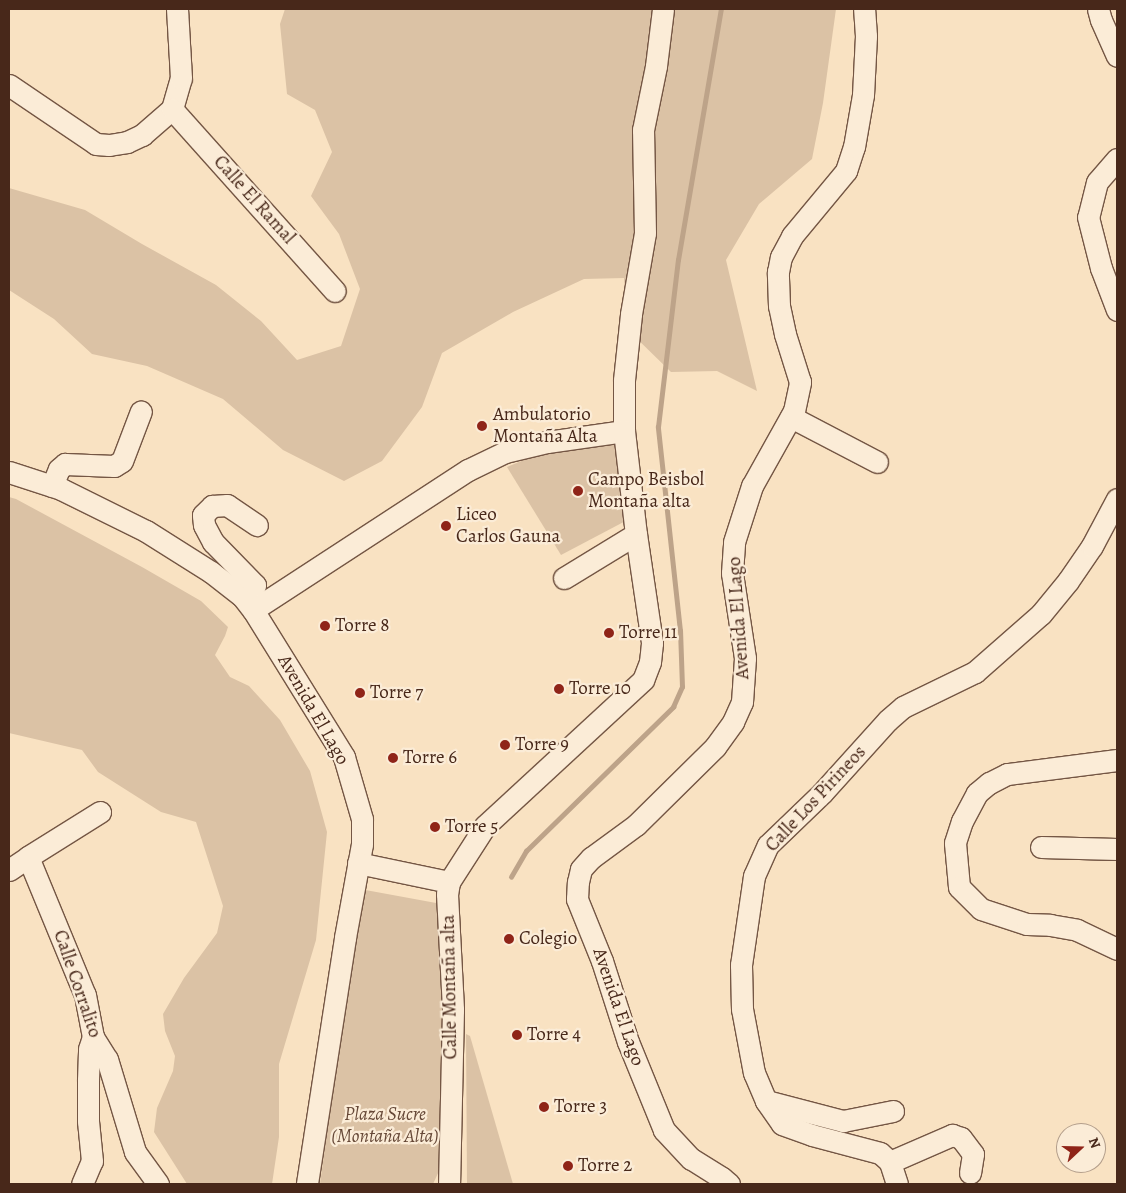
<!DOCTYPE html>
<html>
<head>
<meta charset="utf-8">
<style>
	body { margin:0 }
	#map { position:relative; width:1126px; height:1193px; overflow:hidden; background:#f9e2c2; font-family:Alegreya,serif }
	div>[style] { position:absolute }
	.green>* { inset:0; background:#dbc2a5 }
	.stream>* { height:4.5px; margin:-2.25px; padding:0 2.25px; transform-origin:2.25px; border-radius:2.25px; background:#bda389 }
	.roads { filter:drop-shadow(1px 0 #745644) drop-shadow(-1px 0 #745644) drop-shadow(0 1px #745644) drop-shadow(0 -1px #745644) }
	.minor>* { height:21px; margin:-10.5px; padding:0 10.5px; transform-origin:10.5px; border-radius:10.5px; background:#fbecd7 }
	.dots>* { width:14px; height:14px; translate:-50% -50%; box-sizing:border-box; border:2px solid #fbecd7; border-radius:50% }
	span { translate:-50% -50%; white-space:nowrap; text-align:center; line-height:1.15; -webkit-text-stroke:4.5px #fbecd7; paint-order:stroke }
	.street-label { font-size:19px; color:#48281a }
	.poi-label { font-size:19px; color:#48281a }
	.left { translate:0 -50%; text-align:left }
	.park-label { font-size:19px; color:#654736; font-style:italic }
	.frame { position:absolute; inset:0; border:10px solid #48281a; pointer-events:none }
	.north { position:absolute; left:1056px; top:1123px; width:50px; height:50px; box-sizing:border-box; background:#fbecd7; border:1px solid #b39e8b; border-radius:50%; rotate:69deg; font-size:14px; font-weight:700; line-height:20px; text-align:center; color:#48281a }
	.north::after { content:''; display:block; margin:auto; width:18px; height:22px; background:#8f2418; clip-path:polygon(50% 0,100% 100%,50% 72%,0 100%) }
</style>
</head>
<body>
<div id="map">
	<div class="green">
		<i style="clip-path:polygon(285px 9px,836px 9px,823px 103px,812px 159px,759px 204px,726px 260px,757px 391px,717px 371px,671px 372px,627px 329px,624px 278px,584px 279px,513px 312px,442px 353px,422px 407px,382px 461px,344px 481px,283px 450px,223px 399px,147px 366px,92px 354px,54px 319px,9px 290px,9px 188px,85px 210px,142px 244px,216px 285px,261px 321px,297px 360px,341px 346px,360px 289px,339px 234px,311px 196px,332px 152px,315px 110px,287px 94px,280px 24px)"></i>
		<i style="clip-path:polygon(623px 441px,635px 516px,561px 555px,507px 467px,546px 451px)"></i>
		<i style="clip-path:polygon(9px 497px,16px 499px,142px 567px,201px 601px,228px 627px,225px 636px,215px 655px,230px 677px,249px 686px,280px 720px,310px 771px,327px 832px,316px 940px,279px 1064px,279px 1137px,272px 1184px,187px 1184px,154px 1132px,157px 1108px,173px 1071px,175px 1056px,165px 1031px,163px 1014px,184px 978px,217px 933px,223px 906px,196px 822px,161px 812px,98px 772px,82px 750px,9px 733px)"></i>
		<i style="clip-path:polygon(360px 889px,447px 905px,439px 1171px,433px 1184px,320px 1184px)"></i>
		<i style="clip-path:polygon(466px 1034px,470px 1036px,513px 1184px,467px 1184px)"></i>
	</div>
	<div class="stream">
		<i style="left:511px;top:877px;width:30px;rotate:-60deg"></i>
		<i style="left:526px;top:851px;width:206px;rotate:-44.4deg"></i>
		<i style="left:673px;top:707px;width:22px;rotate:-66deg"></i>
		<i style="left:682px;top:687px;width:56px;rotate:-92deg"></i>
		<i style="left:680px;top:631px;width:205px;rotate:-96.2deg"></i>
		<i style="left:658px;top:427px;width:168px;rotate:-83.2deg"></i>
		<i style="left:678px;top:260px;width:255px;rotate:-80.3deg"></i>
	</div>
	<div class="roads">
		<div class="minor">
			<i style="left:1098px;top:9px;width:11px;rotate:75deg"></i>
			<i style="left:1101px;top:20px;width:39px;rotate:66deg"></i>
			<i style="left:9px;top:85px;width:105px;rotate:34.1deg"></i>
			<i style="left:96px;top:144px;width:13px;rotate:4deg"></i>
			<i style="left:109px;top:145px;width:18px;rotate:-9deg"></i>
			<i style="left:127px;top:142px;width:17px;rotate:-25deg"></i>
			<i style="left:142px;top:135px;width:40px;rotate:-41deg"></i>
			<i style="left:172px;top:109px;width:32px;rotate:-74deg"></i>
			<i style="left:181px;top:78px;width:69px;rotate:-93.3deg"></i>
			<i style="left:172px;top:109px;width:244px;rotate:48.2deg"></i>
			<i style="left:1117px;top:159px;width:30px;rotate:131deg"></i>
			<i style="left:1097px;top:182px;width:36px;rotate:104deg"></i>
			<i style="left:1088px;top:217px;width:53px;rotate:75.7deg"></i>
			<i style="left:1101px;top:268px;width:45px;rotate:69.1deg"></i>
			<i style="left:791px;top:417px;width:97px;rotate:27.6deg"></i>
			<i style="left:624px;top:431px;width:51px;rotate:-90deg"></i>
			<i style="left:624px;top:380px;width:66px;rotate:-83.9deg"></i>
			<i style="left:631px;top:314px;width:82px;rotate:-80.2deg"></i>
			<i style="left:645px;top:233px;width:103px;rotate:-91.1deg"></i>
			<i style="left:643px;top:130px;width:65px;rotate:-78.5deg"></i>
			<i style="left:656px;top:66px;width:57px;rotate:-83deg"></i>
			<i style="left:9px;top:472px;width:55px;rotate:18.1deg"></i>
			<i style="left:61px;top:489px;width:95px;rotate:26.3deg"></i>
			<i style="left:146px;top:531px;width:77px;rotate:32.2deg"></i>
			<i style="left:211px;top:572px;width:39px;rotate:38deg"></i>
			<i style="left:242px;top:596px;width:18px;rotate:52deg"></i>
			<i style="left:253px;top:610px;width:173px;rotate:58.2deg"></i>
			<i style="left:344px;top:757px;width:65px;rotate:73.8deg"></i>
			<i style="left:362px;top:819px;width:25px;rotate:90deg"></i>
			<i style="left:362px;top:844px;width:96px;rotate:100.3deg"></i>
			<i style="left:345px;top:938px;width:249px;rotate:98.8deg"></i>
			<i style="left:52px;top:486px;width:18px;rotate:-68deg"></i>
			<i style="left:59px;top:469px;width:8px;rotate:-40deg"></i>
			<i style="left:65px;top:464px;width:49px;rotate:2.3deg"></i>
			<i style="left:114px;top:466px;width:9px;rotate:-32deg"></i>
			<i style="left:122px;top:461px;width:53px;rotate:-69.2deg"></i>
			<i style="left:564px;top:578px;width:84px;rotate:-31.4deg"></i>
			<i style="left:242px;top:596px;width:17px;rotate:-40deg"></i>
			<i style="left:255px;top:585px;width:60px;rotate:-134.3deg"></i>
			<i style="left:213px;top:542px;width:19px;rotate:-118deg"></i>
			<i style="left:204px;top:525px;width:10px;rotate:-96deg"></i>
			<i style="left:203px;top:515px;width:13px;rotate:-45deg"></i>
			<i style="left:212px;top:506px;width:15px;rotate:-4deg"></i>
			<i style="left:227px;top:505px;width:36px;rotate:34deg"></i>
			<i style="left:253px;top:610px;width:257px;rotate:-33.1deg"></i>
			<i style="left:468px;top:470px;width:41px;rotate:-25.9deg"></i>
			<i style="left:505px;top:452px;width:43px;rotate:-13.4deg"></i>
			<i style="left:547px;top:442px;width:78px;rotate:-8.1deg"></i>
			<i style="left:624px;top:431px;width:104px;rotate:83.4deg"></i>
			<i style="left:636px;top:534px;width:110px;rotate:81.6deg"></i>
			<i style="left:652px;top:643px;width:19px;rotate:96deg"></i>
			<i style="left:650px;top:662px;width:19px;rotate:111deg"></i>
			<i style="left:643px;top:680px;width:215px;rotate:137.3deg"></i>
			<i style="left:485px;top:826px;width:67px;rotate:122.7deg"></i>
			<i style="left:1117px;top:760px;width:111px;rotate:172.7deg"></i>
			<i style="left:1007px;top:774px;width:20px;rotate:153deg"></i>
			<i style="left:989px;top:783px;width:16px;rotate:140deg"></i>
			<i style="left:977px;top:793px;width:32px;rotate:118deg"></i>
			<i style="left:962px;top:821px;width:23px;rotate:108deg"></i>
			<i style="left:955px;top:843px;width:44px;rotate:84.8deg"></i>
			<i style="left:959px;top:887px;width:31px;rotate:45deg"></i>
			<i style="left:981px;top:909px;width:48px;rotate:18.1deg"></i>
			<i style="left:1027px;top:924px;width:23px;rotate:2deg"></i>
			<i style="left:1050px;top:925px;width:27px;rotate:10deg"></i>
			<i style="left:1077px;top:930px;width:44px;rotate:25.4deg"></i>
			<i style="left:1041px;top:847px;width:76px;rotate:1.5deg"></i>
			<i style="left:28px;top:857px;width:85px;rotate:-32deg"></i>
			<i style="left:358px;top:863px;width:93px;rotate:11.8deg"></i>
			<i style="left:449px;top:882px;width:12px;rotate:99deg"></i>
			<i style="left:447px;top:894px;width:116px;rotate:87deg"></i>
			<i style="left:453px;top:1010px;width:174px;rotate:91.3deg"></i>
			<i style="left:9px;top:870px;width:23px;rotate:-34deg"></i>
			<i style="left:28px;top:857px;width:149px;rotate:67.6deg"></i>
			<i style="left:85px;top:995px;width:43px;rotate:79.2deg"></i>
			<i style="left:93px;top:1037px;width:26px;rotate:58deg"></i>
			<i style="left:107px;top:1059px;width:97px;rotate:73.2deg"></i>
			<i style="left:135px;top:1152px;width:39px;rotate:54deg"></i>
			<i style="left:766px;top:1101px;width:80px;rotate:14.6deg"></i>
			<i style="left:843px;top:1121px;width:51px;rotate:-11.3deg"></i>
			<i style="left:890px;top:1162px;width:68px;rotate:-23.5deg"></i>
			<i style="left:952px;top:1135px;width:9px;rotate:18deg"></i>
			<i style="left:961px;top:1138px;width:20px;rotate:53deg"></i>
			<i style="left:973px;top:1154px;width:19px;rotate:99deg"></i>
			<i style="left:82px;top:1184px;width:25px;rotate:-67deg"></i>
			<i style="left:92px;top:1161px;width:40px;rotate:-95.7deg"></i>
			<i style="left:88px;top:1121px;width:41px;rotate:-90deg"></i>
			<i style="left:88px;top:1080px;width:31px;rotate:-88deg"></i>
			<i style="left:89px;top:1049px;width:13px;rotate:-72deg"></i>
			<i style="left:729px;top:1184px;width:9px;rotate:-139deg"></i>
			<i style="left:722px;top:1178px;width:36px;rotate:-148deg"></i>
			<i style="left:691px;top:1159px;width:40px;rotate:-133deg"></i>
			<i style="left:664px;top:1130px;width:95px;rotate:-112.2deg"></i>
			<i style="left:628px;top:1042px;width:85px;rotate:-107.8deg"></i>
			<i style="left:602px;top:961px;width:67px;rotate:-112deg"></i>
			<i style="left:577px;top:899px;width:17px;rotate:-87deg"></i>
			<i style="left:578px;top:882px;width:13px;rotate:-77deg"></i>
			<i style="left:581px;top:869px;width:15px;rotate:-48deg"></i>
			<i style="left:591px;top:858px;width:56px;rotate:-36.3deg"></i>
			<i style="left:636px;top:825px;width:111px;rotate:-44.6deg"></i>
			<i style="left:715px;top:747px;width:31px;rotate:-54deg"></i>
			<i style="left:733px;top:722px;width:22px;rotate:-66deg"></i>
			<i style="left:742px;top:702px;width:44px;rotate:-86.1deg"></i>
			<i style="left:745px;top:658px;width:86px;rotate:-98.7deg"></i>
			<i style="left:732px;top:573px;width:31px;rotate:-86deg"></i>
			<i style="left:734px;top:542px;width:59px;rotate:-72.2deg"></i>
			<i style="left:752px;top:486px;width:86px;rotate:-60.8deg"></i>
			<i style="left:794px;top:411px;width:30px;rotate:-78deg"></i>
			<i style="left:800px;top:382px;width:50px;rotate:-107.4deg"></i>
			<i style="left:785px;top:334px;width:29px;rotate:-102deg"></i>
			<i style="left:779px;top:306px;width:34px;rotate:-92deg"></i>
			<i style="left:778px;top:272px;width:15px;rotate:-79deg"></i>
			<i style="left:781px;top:257px;width:24px;rotate:-62deg"></i>
			<i style="left:792px;top:236px;width:85px;rotate:-50.3deg"></i>
			<i style="left:846px;top:171px;width:25px;rotate:-72deg"></i>
			<i style="left:854px;top:147px;width:53px;rotate:-80.2deg"></i>
			<i style="left:863px;top:95px;width:59px;rotate:-87.1deg"></i>
			<i style="left:866px;top:36px;width:27px;rotate:-94deg"></i>
			<i style="left:897px;top:1184px;width:23px;rotate:-108deg"></i>
			<i style="left:890px;top:1162px;width:13px;rotate:-138deg"></i>
			<i style="left:880px;top:1153px;width:70px;rotate:-165.2deg"></i>
			<i style="left:812px;top:1135px;width:32px;rotate:-160deg"></i>
			<i style="left:782px;top:1124px;width:28px;rotate:-125deg"></i>
			<i style="left:766px;top:1101px;width:30px;rotate:-113deg"></i>
			<i style="left:754px;top:1073px;width:65px;rotate:-100.6deg"></i>
			<i style="left:742px;top:1009px;width:44px;rotate:-91.3deg"></i>
			<i style="left:741px;top:965px;width:90px;rotate:-81.7deg"></i>
			<i style="left:754px;top:876px;width:34px;rotate:-66deg"></i>
			<i style="left:768px;top:845px;width:75px;rotate:-43.9deg"></i>
			<i style="left:822px;top:793px;width:98px;rotate:-47.9deg"></i>
			<i style="left:888px;top:720px;width:20px;rotate:-41deg"></i>
			<i style="left:903px;top:707px;width:80px;rotate:-25.9deg"></i>
			<i style="left:975px;top:672px;width:88px;rotate:-41.3deg"></i>
			<i style="left:1041px;top:614px;width:43px;rotate:-50.7deg"></i>
			<i style="left:1068px;top:581px;width:42px;rotate:-55.6deg"></i>
			<i style="left:1092px;top:546px;width:53px;rotate:-62deg"></i>
		</div>
	</div>
	<div class="dots">
		<i style="left:482px;top:426px;background:#8f2418"></i>
		<i style="left:578px;top:491px;background:#8f2418"></i>
		<i style="left:446px;top:526px;background:#8f2418"></i>
		<i style="left:325px;top:626px;background:#8f2418"></i>
		<i style="left:609px;top:633px;background:#8f2418"></i>
		<i style="left:559px;top:689px;background:#8f2418"></i>
		<i style="left:360px;top:693px;background:#8f2418"></i>
		<i style="left:505px;top:745px;background:#8f2418"></i>
		<i style="left:393px;top:758px;background:#8f2418"></i>
		<i style="left:435px;top:827px;background:#8f2418"></i>
		<i style="left:509px;top:939px;background:#8f2418"></i>
		<i style="left:517px;top:1035px;background:#8f2418"></i>
		<i style="left:544px;top:1107px;background:#8f2418"></i>
		<i style="left:568px;top:1166px;background:#8f2418"></i>
	</div>
	<div class="street-label">
		<span style="left:254px;top:200px;rotate:48deg">Calle El Ramal</span>
		<span style="left:739px;top:618px;rotate:-94deg">Avenida El Lago</span>
		<span style="left:313px;top:710px;rotate:60deg">Avenida El Lago</span>
		<span style="left:816px;top:799px;rotate:-47deg">Calle Los Pirineos</span>
		<span style="left:77px;top:984px;rotate:71deg">Calle Corralito</span>
		<span style="left:450px;top:987px;rotate:-91deg">Calle Montaña alta</span>
		<span style="left:618px;top:1007px;rotate:71deg">Avenida El Lago</span>
	</div>
	<div class="poi-label">
		<span class="left" style="left:493px;top:426px">Ambulatorio<br>Montaña Alta</span>
		<span class="left" style="left:588px;top:491px">Campo Beisbol<br>Montaña alta</span>
		<span class="left" style="left:456px;top:526px">Liceo<br>Carlos Gauna</span>
		<span class="left" style="left:335px;top:626px">Torre 8</span>
		<span class="left" style="left:619px;top:633px">Torre 11</span>
		<span class="left" style="left:569px;top:689px">Torre 10</span>
		<span class="left" style="left:370px;top:693px">Torre 7</span>
		<span class="left" style="left:515px;top:745px">Torre 9</span>
		<span class="left" style="left:403px;top:758px">Torre 6</span>
		<span class="left" style="left:445px;top:827px">Torre 5</span>
		<span class="left" style="left:519px;top:939px">Colegio</span>
		<span class="left" style="left:527px;top:1035px">Torre 4</span>
		<span class="left" style="left:554px;top:1107px">Torre 3</span>
		<span class="left" style="left:578px;top:1166px">Torre 2</span>
	</div>
	<div class="park-label">
		<span style="left:385px;top:1126px">Plaza Sucre<br>(Montaña Alta)</span>
	</div>
	<div class="frame"></div>
	<div class="north">N</div>
</div>
</body>
</html>
